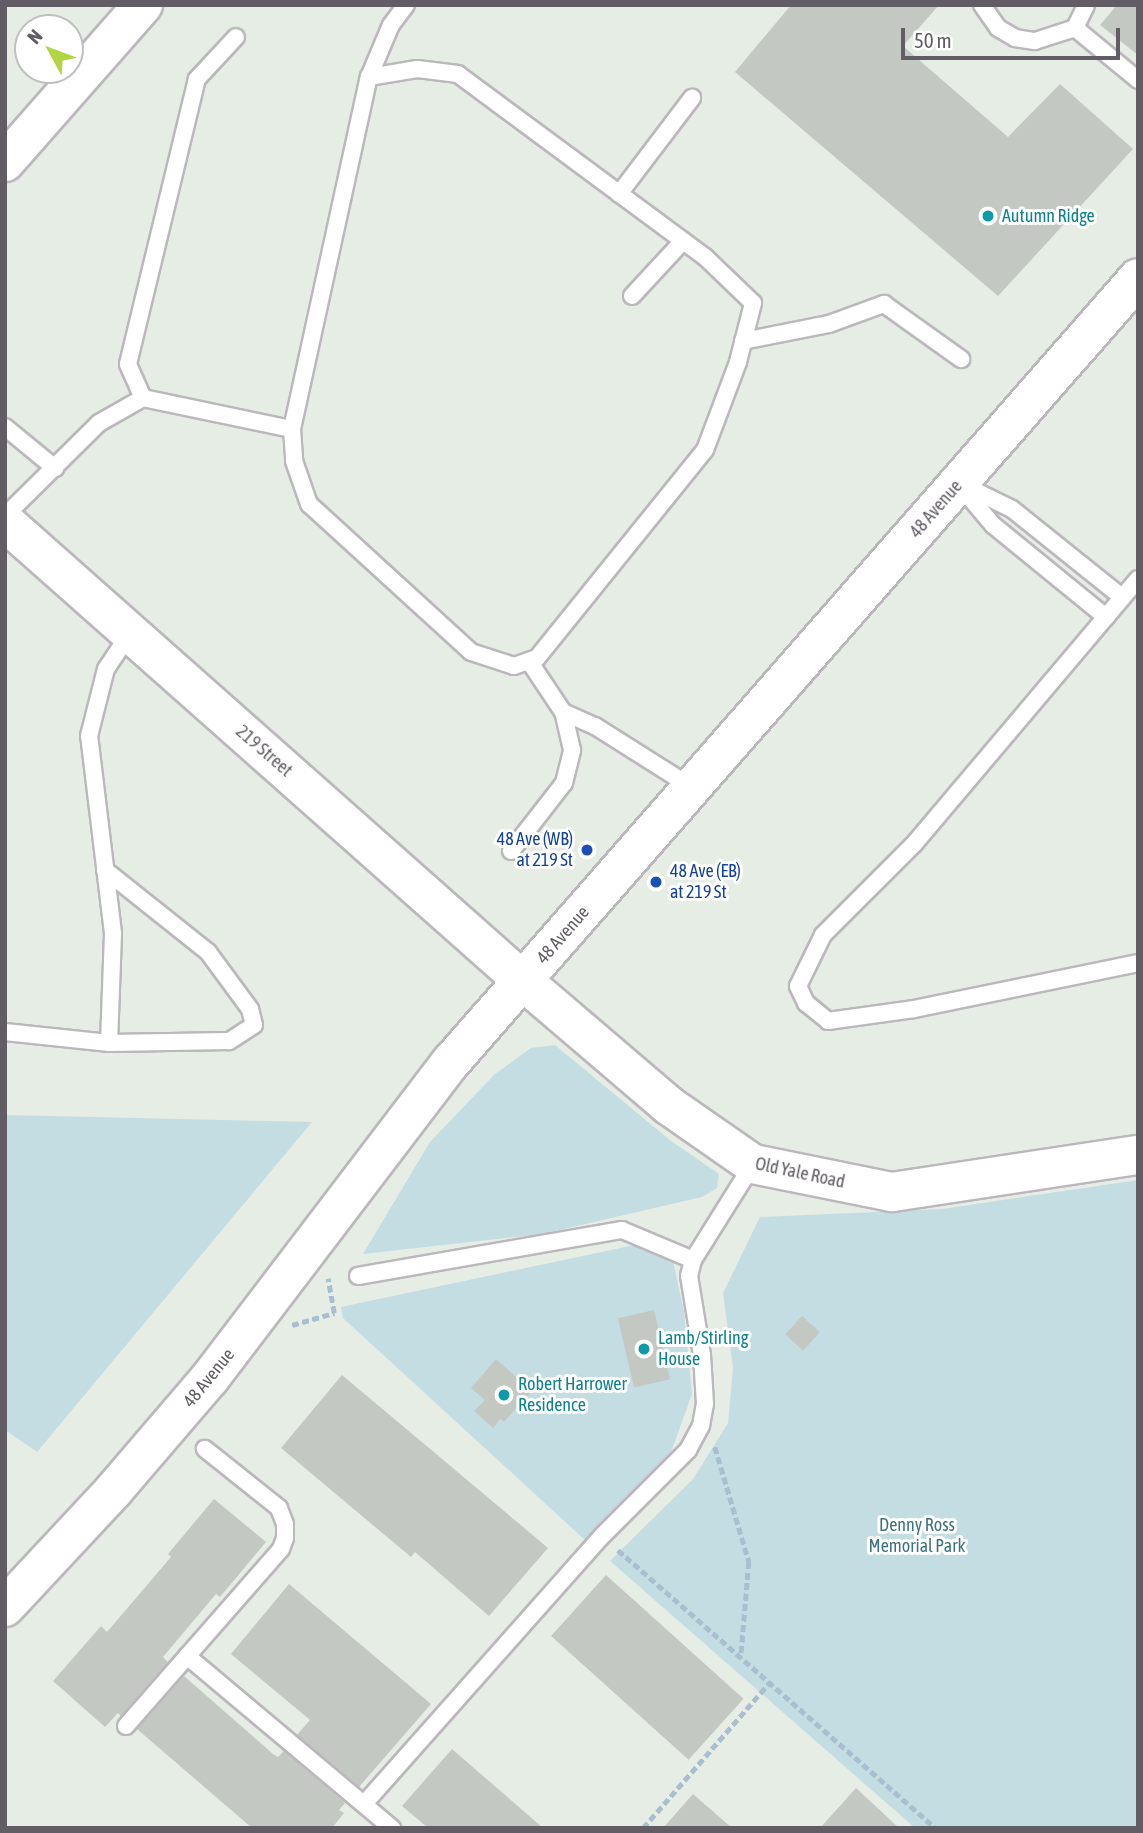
<!DOCTYPE html>
<html>
<head>
<meta charset="utf-8">
<style>
	body { margin:0 }
	#map { position:relative; width:1143px; height:1833px; overflow:hidden; background:#e6ede5; font-family:"Asap Condensed",sans-serif }
	div>[style] { position:absolute }
	.green>* { inset:0; background:#c4dde2 }
	.building>* { inset:0; background:#c3c9c2; transform-origin:0 0 }
	.path>* { height:4.5px; margin-top:-2.25px; transform-origin:0; background:repeating-linear-gradient(90deg,#a8bfd0 0 7px,transparent 0 10.5px) }
	.roads { filter:drop-shadow(2px 0 #bcb7bd) drop-shadow(-2px 0 #bcb7bd) drop-shadow(0 2px #bcb7bd) drop-shadow(0 -2px #bcb7bd) }
	.lane>* { height:16px; margin:-8px; padding:0 8px; transform-origin:8px; border-radius:8px; background:#fff }
	.secondary>* { height:38px; margin:-19px; padding:0 19px; transform-origin:19px; border-radius:19px; background:#fff }
	.dots>* { width:19px; height:19px; translate:-50% -50%; box-sizing:border-box; border:4px solid #fff; border-radius:50% }
	span { translate:-50% -50%; white-space:nowrap; text-align:center; line-height:1.15; -webkit-text-stroke:6px #fff; paint-order:stroke }
	.culture-label { font-size:18px; color:#0d838f }
	.left { translate:0 -50%; text-align:left }
	.street-label { font-size:18px; color:#625d64 }
	.transit-label { font-size:18px; color:#164399 }
	.right { translate:-100% -50%; text-align:right }
	.park-label { font-size:18px; color:#3f7280 }
	.frame { position:absolute; inset:0; border:7px solid #625d64; pointer-events:none }
	.north { position:absolute; left:14px; top:14px; width:70px; height:70px; box-sizing:border-box; background:#fff; border:2px solid #c0bec1; border-radius:50%; rotate:311deg; font-size:19px; font-weight:700; line-height:28px; text-align:center; color:#625d64 }
	.north::after { content:''; display:block; margin:auto; width:24px; height:32px; background:#b1d543; clip-path:polygon(50% 0,100% 100%,50% 72%,0 100%) }
	.scale { position:absolute; left:901px; top:28px; width:219px; height:32px; box-sizing:border-box; border:4px solid #625d64; border-top:0; padding-left:9px; font-size:21px; line-height:24px; white-space:nowrap; color:#625d64; -webkit-text-stroke:5px #fff; paint-order:stroke }
</style>
</head>
<body>
<div id="map">
	<div class="green">
		<i style="clip-path:polygon(555px 1045px,671px 1141px,719px 1174px,717px 1188px,702px 1197px,542px 1234px,363px 1254px,430px 1142px,495px 1074px,531px 1048px)"></i>
		<i style="clip-path:polygon(5px 1115px,312px 1122px,37px 1452px,5px 1430px)"></i>
		<i style="clip-path:polygon(1138px 1180px,1138px 1828px,915px 1828px,610px 1561px,693px 1479px,728px 1423px,733px 1368px,723px 1293px,760px 1217px,942px 1209px)"></i>
		<i style="clip-path:polygon(668px 1238px,684px 1312px,692px 1394px,670px 1455px,585px 1540px,343px 1318px,341px 1307px)"></i>
	</div>
	<div class="building">
		<i style="clip-path:polygon(791px 5px,939px 5px,903px 46px,1008px 137px,1060px 84px,1133px 149px,998px 296px,735px 72px)"></i>
		<i style="clip-path:polygon(1117px 5px,1138px 5px,1138px 55px,1100px 25px)"></i>
		<i style="left:654px;top:1310px;width:71px;height:37px;rotate:77deg"></i>
		<i style="left:802px;top:1316px;width:24px;height:25px;rotate:42deg"></i>
		<i style="clip-path:polygon(496px 1359px,532px 1391px,504px 1422px,500px 1419px,493px 1428px,474px 1411px,485px 1400px,471px 1388px)"></i>
		<i style="clip-path:polygon(342px 1375px,548px 1548px,489px 1616px,415px 1552px,411px 1557px,281px 1448px)"></i>
		<i style="clip-path:polygon(214px 1499px,266px 1542px,220px 1597px,216px 1594px,163px 1657px,168px 1662px,121px 1716px,118px 1713px,105px 1727px,53px 1681px,101px 1626px,107px 1632px,171px 1557px,168px 1554px)"></i>
		<i style="left:606px;top:1575px;width:185px;height:82px;rotate:42deg"></i>
		<i style="clip-path:polygon(289px 1584px,431px 1704px,359px 1787px,297px 1735px,310px 1720px,231px 1654px)"></i>
		<i style="clip-path:polygon(184px 1676px,273px 1754px,278px 1757px,284px 1751px,345px 1803px,339px 1810px,344px 1813px,332px 1828px,252px 1828px,137px 1729px)"></i>
		<i style="clip-path:polygon(452px 1749px,543px 1828px,428px 1828px,402px 1806px)"></i>
		<i style="clip-path:polygon(856px 1788px,899px 1828px,820px 1828px)"></i>
		<i style="clip-path:polygon(693px 1794px,732px 1828px,663px 1828px)"></i>
	</div>
	<div class="path">
		<i style="left:292px;top:1325px;width:44px;rotate:-15.9deg"></i>
		<i style="left:334px;top:1313px;width:35px;rotate:-100deg"></i>
		<i style="left:715px;top:1447px;width:120px;rotate:73.5deg"></i>
		<i style="left:749px;top:1562px;width:95px;rotate:94.8deg"></i>
		<i style="left:618px;top:1550px;width:422px;rotate:41.2deg"></i>
		<i style="left:643px;top:1828px;width:192px;rotate:-49deg"></i>
	</div>
	<div class="roads">
		<div class="lane">
			<i style="left:982px;top:5px;width:28px;rotate:55deg"></i>
			<i style="left:998px;top:28px;width:20px;rotate:30deg"></i>
			<i style="left:1015px;top:38px;width:20px;rotate:9deg"></i>
			<i style="left:1035px;top:41px;width:42px;rotate:-18deg"></i>
			<i style="left:1075px;top:28px;width:25px;rotate:-64deg"></i>
			<i style="left:1075px;top:28px;width:82px;rotate:39.5deg"></i>
			<i style="left:619px;top:194px;width:121px;rotate:-52.8deg"></i>
			<i style="left:632px;top:296px;width:75px;rotate:-47.2deg"></i>
			<i style="left:743px;top:341px;width:88px;rotate:-11.2deg"></i>
			<i style="left:829px;top:324px;width:59px;rotate:-20deg"></i>
			<i style="left:884px;top:304px;width:95px;rotate:35.5deg"></i>
			<i style="left:143px;top:398px;width:37px;rotate:-114deg"></i>
			<i style="left:128px;top:364px;width:293px;rotate:-76.4deg"></i>
			<i style="left:197px;top:79px;width:57px;rotate:-47.1deg"></i>
			<i style="left:5px;top:427px;width:65px;rotate:39.4deg"></i>
			<i style="left:292px;top:429px;width:32px;rotate:86deg"></i>
			<i style="left:294px;top:461px;width:46px;rotate:70.8deg"></i>
			<i style="left:309px;top:504px;width:219px;rotate:42.4deg"></i>
			<i style="left:471px;top:652px;width:45px;rotate:18deg"></i>
			<i style="left:514px;top:666px;width:24px;rotate:-19deg"></i>
			<i style="left:537px;top:658px;width:267px;rotate:-51.1deg"></i>
			<i style="left:705px;top:450px;width:94px;rotate:-69.4deg"></i>
			<i style="left:738px;top:362px;width:61px;rotate:-75.7deg"></i>
			<i style="left:753px;top:303px;width:66px;rotate:-136.2deg"></i>
			<i style="left:705px;top:257px;width:307px;rotate:-143.5deg"></i>
			<i style="left:458px;top:74px;width:41px;rotate:-173deg"></i>
			<i style="left:417px;top:69px;width:49px;rotate:170.5deg"></i>
			<i style="left:959px;top:483px;width:59px;rotate:26.1deg"></i>
			<i style="left:1012px;top:509px;width:141px;rotate:38.7deg"></i>
			<i style="left:962px;top:488px;width:48px;rotate:50deg"></i>
			<i style="left:993px;top:525px;width:146px;rotate:39.2deg"></i>
			<i style="left:5px;top:516px;width:132px;rotate:-44.7deg"></i>
			<i style="left:99px;top:423px;width:51px;rotate:-29.6deg"></i>
			<i style="left:143px;top:398px;width:152px;rotate:11.8deg"></i>
			<i style="left:292px;top:429px;width:360px;rotate:-77.7deg"></i>
			<i style="left:369px;top:77px;width:56px;rotate:-67.1deg"></i>
			<i style="left:391px;top:25px;width:25px;rotate:-53deg"></i>
			<i style="left:1138px;top:579px;width:347px;rotate:130.2deg"></i>
			<i style="left:914px;top:844px;width:129px;rotate:135deg"></i>
			<i style="left:823px;top:935px;width:57px;rotate:116.1deg"></i>
			<i style="left:798px;top:986px;width:19px;rotate:65deg"></i>
			<i style="left:806px;top:1003px;width:28px;rotate:39deg"></i>
			<i style="left:828px;top:1021px;width:87px;rotate:-7.9deg"></i>
			<i style="left:914px;top:1009px;width:229px;rotate:-11.6deg"></i>
			<i style="left:529px;top:661px;width:61px;rotate:56.3deg"></i>
			<i style="left:563px;top:712px;width:35px;rotate:24deg"></i>
			<i style="left:595px;top:726px;width:116px;rotate:32.3deg"></i>
			<i style="left:511px;top:851px;width:86px;rotate:-52.1deg"></i>
			<i style="left:564px;top:783px;width:34px;rotate:-76deg"></i>
			<i style="left:572px;top:750px;width:39px;rotate:-103deg"></i>
			<i style="left:105px;top:870px;width:132px;rotate:38.5deg"></i>
			<i style="left:208px;top:952px;width:71px;rotate:53.6deg"></i>
			<i style="left:250px;top:1009px;width:16px;rotate:76deg"></i>
			<i style="left:254px;top:1025px;width:30px;rotate:147deg"></i>
			<i style="left:229px;top:1041px;width:120px;rotate:179deg"></i>
			<i style="left:5px;top:1032px;width:105px;rotate:6deg"></i>
			<i style="left:109px;top:1043px;width:110px;rotate:-87.9deg"></i>
			<i style="left:113px;top:933px;width:198px;rotate:-96.9deg"></i>
			<i style="left:89px;top:736px;width:69px;rotate:-75.8deg"></i>
			<i style="left:106px;top:669px;width:43px;rotate:-56.3deg"></i>
			<i style="left:358px;top:1276px;width:268px;rotate:-9.9deg"></i>
			<i style="left:622px;top:1230px;width:77px;rotate:22.9deg"></i>
			<i style="left:693px;top:1260px;width:113px;rotate:-58deg"></i>
			<i style="left:187px;top:1656px;width:268px;rotate:40deg"></i>
			<i style="left:126px;top:1726px;width:235px;rotate:-48.8deg"></i>
			<i style="left:281px;top:1549px;width:12px;rotate:-70deg"></i>
			<i style="left:285px;top:1538px;width:14px;rotate:-90deg"></i>
			<i style="left:285px;top:1524px;width:17px;rotate:-111deg"></i>
			<i style="left:279px;top:1508px;width:95px;rotate:-141.4deg"></i>
			<i style="left:364px;top:1804px;width:358px;rotate:-48.4deg"></i>
			<i style="left:602px;top:1536px;width:122px;rotate:-45deg"></i>
			<i style="left:688px;top:1450px;width:27px;rotate:-62deg"></i>
			<i style="left:701px;top:1426px;width:22px;rotate:-80deg"></i>
			<i style="left:705px;top:1404px;width:49px;rotate:-93.5deg"></i>
			<i style="left:702px;top:1355px;width:80px;rotate:-99.3deg"></i>
			<i style="left:689px;top:1276px;width:16px;rotate:-76deg"></i>
		</div>
		<div class="secondary">
			<i style="left:5px;top:162px;width:209px;rotate:-48.7deg"></i>
			<i style="left:5px;top:522px;width:692px;rotate:41.54deg"></i>
			<i style="left:523px;top:981px;width:191px;rotate:40.5deg"></i>
			<i style="left:668px;top:1105px;width:103px;rotate:34.8deg"></i>
			<i style="left:753px;top:1164px;width:142px;rotate:11.4deg"></i>
			<i style="left:892px;top:1192px;width:249px;rotate:-8.6deg"></i>
			<i style="left:5px;top:1607px;width:160px;rotate:-47deg"></i>
			<i style="left:114px;top:1490px;width:148px;rotate:-49.4deg"></i>
			<i style="left:210px;top:1378px;width:397px;rotate:-52.7deg"></i>
			<i style="left:451px;top:1062px;width:1042px;rotate:-48.77deg"></i>
		</div>
	</div>
	<div class="dots">
		<i style="left:988px;top:216px;background:#0f9aa8"></i>
		<i style="left:587px;top:850px;background:#1a4fb4"></i>
		<i style="left:656px;top:882px;background:#1a4fb4"></i>
		<i style="left:644px;top:1349px;background:#0f9aa8"></i>
		<i style="left:504px;top:1395px;background:#0f9aa8"></i>
	</div>
	<div class="culture-label">
		<span class="left" style="left:1002px;top:216px">Autumn Ridge</span>
		<span class="left" style="left:658px;top:1349px">Lamb/Stirling<br>House</span>
		<span class="left" style="left:518px;top:1395px">Robert Harrower<br>Residence</span>
	</div>
	<div class="street-label">
		<span style="left:936px;top:509px;rotate:-49deg">48 Avenue</span>
		<span style="left:264px;top:751px;rotate:41deg">219 Street</span>
		<span style="left:563px;top:935px;rotate:-49deg">48 Avenue</span>
		<span style="left:800px;top:1173px;rotate:12deg">Old Yale Road</span>
		<span style="left:209px;top:1378px;rotate:-51deg">48 Avenue</span>
	</div>
	<div class="transit-label">
		<span class="right" style="left:573px;top:850px">48 Ave (WB)<br>at 219 St</span>
		<span class="left" style="left:670px;top:882px">48 Ave (EB)<br>at 219 St</span>
	</div>
	<div class="park-label">
		<span style="left:917px;top:1536px">Denny Ross<br>Memorial Park</span>
	</div>
	<div class="frame"></div>
	<div class="north">N</div>
	<div class="scale">50 m</div>
</div>
</body>
</html>
